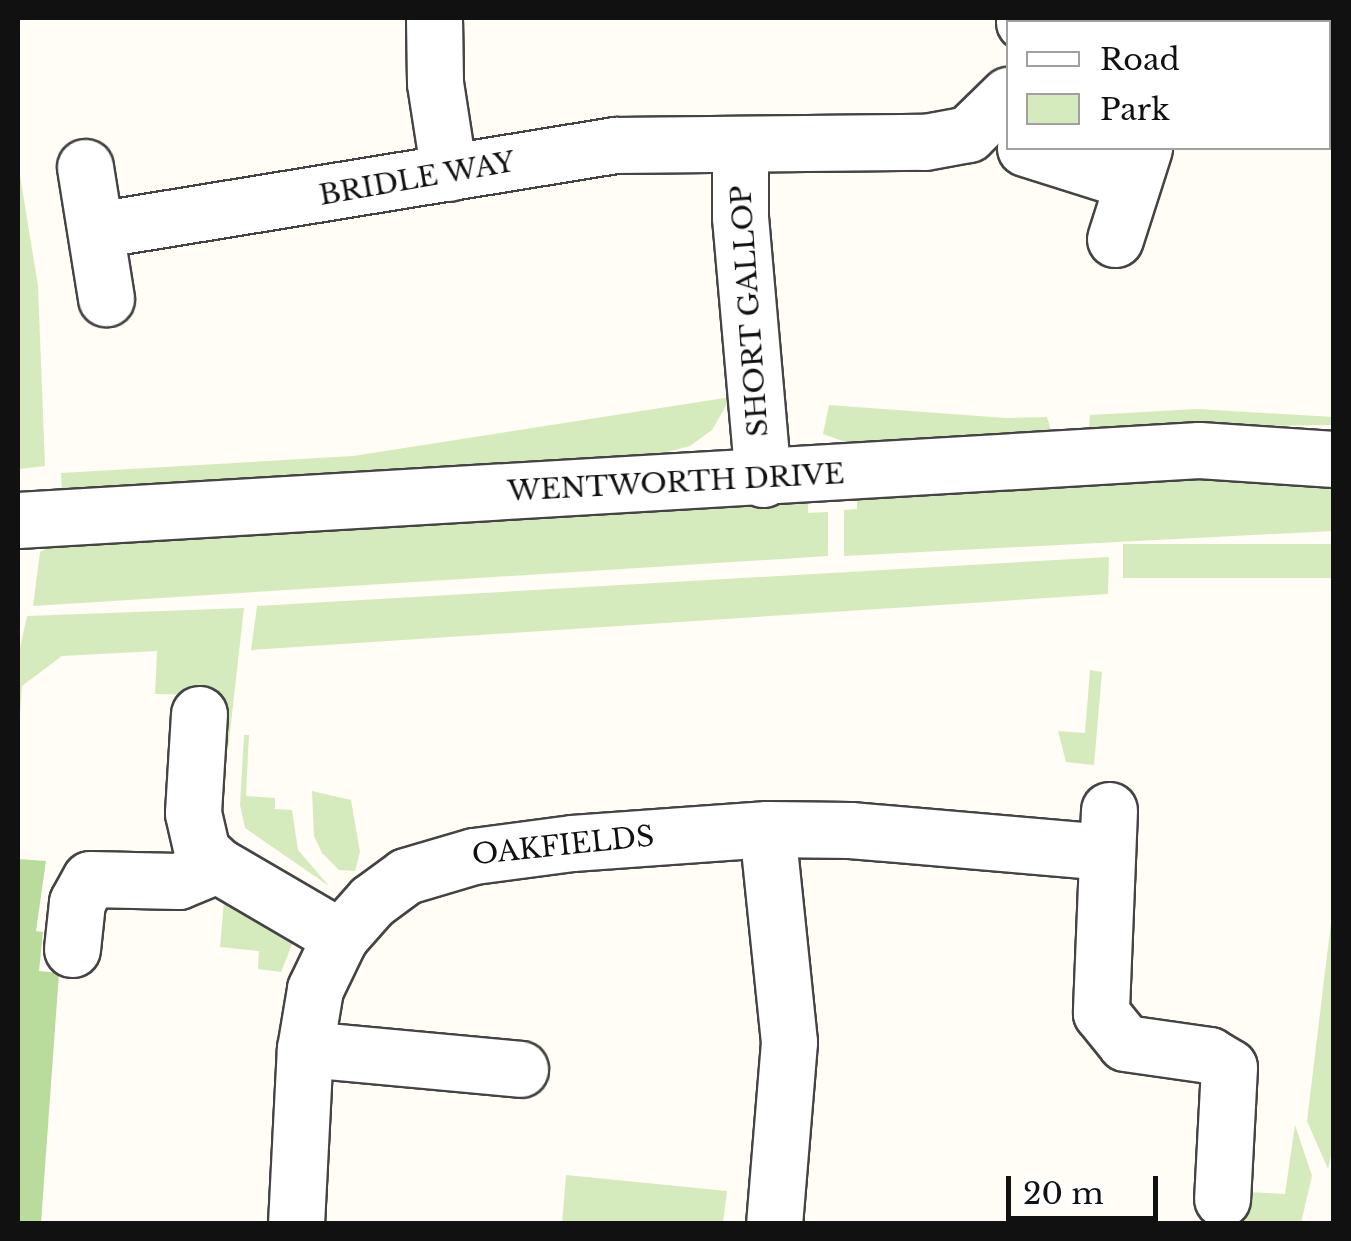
<!DOCTYPE html>
<html>
<head>
<meta charset="utf-8">
<style>
	body { margin:0 }
	#map { position:relative; width:1351px; height:1241px; overflow:hidden; background:#fffdf5; font-family:"Libre Baskerville",serif }
	div>[style] { position:absolute }
	.green>* { inset:0; background:#d5ebbd; transform-origin:0 0 }
	.forest>* { inset:0; background:#b9dc9c }
	.roads { filter:drop-shadow(2px 0 #444) drop-shadow(-2px 0 #444) drop-shadow(0 2px #444) drop-shadow(0 -2px #444) }
	.minor>* { height:55px; margin:-27.5px; padding:0 27.5px; transform-origin:27.5px; border-radius:27.5px; background:#fff }
	span { translate:-50% -50%; white-space:nowrap; text-align:center; line-height:1.15; -webkit-text-stroke:10px #fff; paint-order:stroke }
	.street-label { font-size:28px; color:#111 }
	.frame { position:absolute; inset:0; border:20px solid #111; pointer-events:none }
	.legend { position:absolute; left:1006px; top:20px; width:325px; height:130px; box-sizing:border-box; background:#fff; border:2px solid #a0a0a0; margin:0; padding:12px 18px; list-style:none; font-size:30px; color:#111 }
	.legend li { display:flex; align-items:center; gap:20px; height:50px }
	.legend b { width:50px; border:2px solid #a0a0a0 }
	.scale { position:absolute; left:1006px; top:1176px; width:152px; height:45px; box-sizing:border-box; border:5px solid #111; border-top:0; padding-left:12px; font-size:30px; line-height:35px; white-space:nowrap; color:#111; -webkit-text-stroke:8px #fff; paint-order:stroke }
</style>
</head>
<body>
<div id="map">
	<div class="green">
		<i style="clip-path:polygon(18px 163px,38px 286px,45px 466px,20px 469px)"></i>
		<i style="clip-path:polygon(731px 397px,712px 430px,690px 446px,659px 454px,62px 491px,61px 473px,353px 456px)"></i>
		<i style="clip-path:polygon(829px 405px,1006px 418px,1047px 417px,1051px 431px,854px 445px,823px 434px)"></i>
		<i style="clip-path:polygon(1197px 409px,1334px 417px,1333px 425px,1089px 428px,1090px 415px)"></i>
		<i style="clip-path:polygon(1189px 479px,1286px 481px,1333px 487px,1333px 531px,844px 556px,844px 510px,857px 509px,857px 499px)"></i>
		<i style="clip-path:polygon(808px 501px,808px 513px,828px 512px,828px 556px,33px 606px,40px 552px,52px 546px)"></i>
		<i style="left:1333px;top:544px;width:34px;height:210px;rotate:90deg"></i>
		<i style="clip-path:polygon(1109px 557px,1108px 594px,251px 650px,257px 606px)"></i>
		<i style="clip-path:polygon(244px 608px,228px 750px,208px 750px,195px 695px,155px 694px,157px 651px,62px 656px,22px 686px,18px 745px,18px 657px,27px 616px)"></i>
		<i style="clip-path:polygon(1090px 670px,1102px 672px,1094px 765px,1066px 762px,1058px 731px,1085px 733px)"></i>
		<i style="clip-path:polygon(244px 735px,249px 735px,246px 796px,275px 798px,275px 809px,292px 810px,298px 850px,329px 886px,245px 828px,240px 805px)"></i>
		<i style="clip-path:polygon(312px 791px,351px 800px,360px 852px,355px 871px,339px 870px,322px 853px,314px 836px)"></i>
		<i style="clip-path:polygon(224px 901px,294px 939px,281px 972px,258px 969px,259px 951px,220px 947px)"></i>
		<i style="clip-path:polygon(1333px 906px,1334px 1144px,1328px 1169px,1307px 1121px)"></i>
		<i style="clip-path:polygon(1295px 1125px,1312px 1176px,1301px 1223px,1244px 1224px,1247px 1192px,1285px 1194px)"></i>
		<i style="clip-path:polygon(566px 1175px,727px 1191px,723px 1223px,562px 1223px)"></i>
	</div>
	<div class="forest">
		<i style="clip-path:polygon(18px 859px,46px 861px,36px 931px,43px 932px,39px 971px,59px 973px,41px 1223px,18px 1223px)"></i>
	</div>
	<div class="roads">
		<div class="minor">
			<i style="left:434px;top:18px;width:65px;rotate:89.1deg"></i>
			<i style="left:435px;top:83px;width:91px;rotate:81.2deg"></i>
			<i style="left:1024px;top:18px;width:4px;rotate:90deg"></i>
			<i style="left:740px;top:144px;width:73px;rotate:90deg"></i>
			<i style="left:740px;top:217px;width:263px;rotate:85deg"></i>
			<i style="left:1025px;top:148px;width:113px;rotate:17.5deg"></i>
			<i style="left:85px;top:167px;width:133px;rotate:80.9deg"></i>
			<i style="left:96px;top:230px;width:526px;rotate:-9.3deg"></i>
			<i style="left:615px;top:145px;width:310px;rotate:-0.6deg"></i>
			<i style="left:925px;top:142px;width:44px;rotate:-10.5deg"></i>
			<i style="left:968px;top:134px;width:56px;rotate:-44.3deg"></i>
			<i style="left:1115px;top:239px;width:96px;rotate:-72.3deg"></i>
			<i style="left:18px;top:520px;width:1183px;rotate:-3.39deg"></i>
			<i style="left:1199px;top:450px;width:135px;rotate:3.8deg"></i>
			<i style="left:199px;top:714px;width:99px;rotate:93.5deg"></i>
			<i style="left:193px;top:813px;width:39px;rotate:77deg"></i>
			<i style="left:202px;top:851px;width:21px;rotate:43deg"></i>
			<i style="left:217px;top:865px;width:143px;rotate:30.3deg"></i>
			<i style="left:1109px;top:810px;width:203px;rotate:92.3deg"></i>
			<i style="left:1101px;top:1013px;width:38px;rotate:51deg"></i>
			<i style="left:1125px;top:1043px;width:85px;rotate:8.1deg"></i>
			<i style="left:1209px;top:1055px;width:23px;rotate:31deg"></i>
			<i style="left:1229px;top:1067px;width:132px;rotate:93deg"></i>
			<i style="left:767px;top:829px;width:214px;rotate:84.1deg"></i>
			<i style="left:789px;top:1042px;width:183px;rotate:94.7deg"></i>
			<i style="left:72px;top:949px;width:47px;rotate:-83.9deg"></i>
			<i style="left:77px;top:902px;width:26px;rotate:-61deg"></i>
			<i style="left:90px;top:879px;width:88px;rotate:1.3deg"></i>
			<i style="left:178px;top:881px;width:42px;rotate:-22.3deg"></i>
			<i style="left:305px;top:1049px;width:216px;rotate:5.3deg"></i>
			<i style="left:296px;top:1224px;width:175px;rotate:-87.1deg"></i>
			<i style="left:305px;top:1049px;width:61px;rotate:-80.5deg"></i>
			<i style="left:315px;top:989px;width:58px;rotate:-64.3deg"></i>
			<i style="left:340px;top:937px;width:48px;rotate:-48.4deg"></i>
			<i style="left:372px;top:901px;width:42px;rotate:-36.3deg"></i>
			<i style="left:406px;top:876px;width:71px;rotate:-16.4deg"></i>
			<i style="left:474px;top:856px;width:99px;rotate:-7.6deg"></i>
			<i style="left:572px;top:843px;width:196px;rotate:-4.1deg"></i>
			<i style="left:767px;top:829px;width:83px;rotate:0.7deg"></i>
			<i style="left:850px;top:830px;width:258px;rotate:4.9deg"></i>
		</div>
	</div>
	<div class="street-label">
		<span style="left:417px;top:179px;rotate:-10deg">BRIDLE WAY</span>
		<span style="left:750px;top:311px;rotate:-94deg">SHORT GALLOP</span>
		<span style="left:676px;top:483px;rotate:-3deg">WENTWORTH DRIVE</span>
		<span style="left:563px;top:846px;rotate:-6deg">OAKFIELDS</span>
	</div>
	<div class="frame"></div>
	<ul class="legend">
	<li><b style="height:12px;background:#fff"></b>Road</li>
	<li><b style="height:28px;background:#d5ebbd"></b>Park</li>
	</ul>
	<div class="scale">20 m</div>
</div>
</body>
</html>
